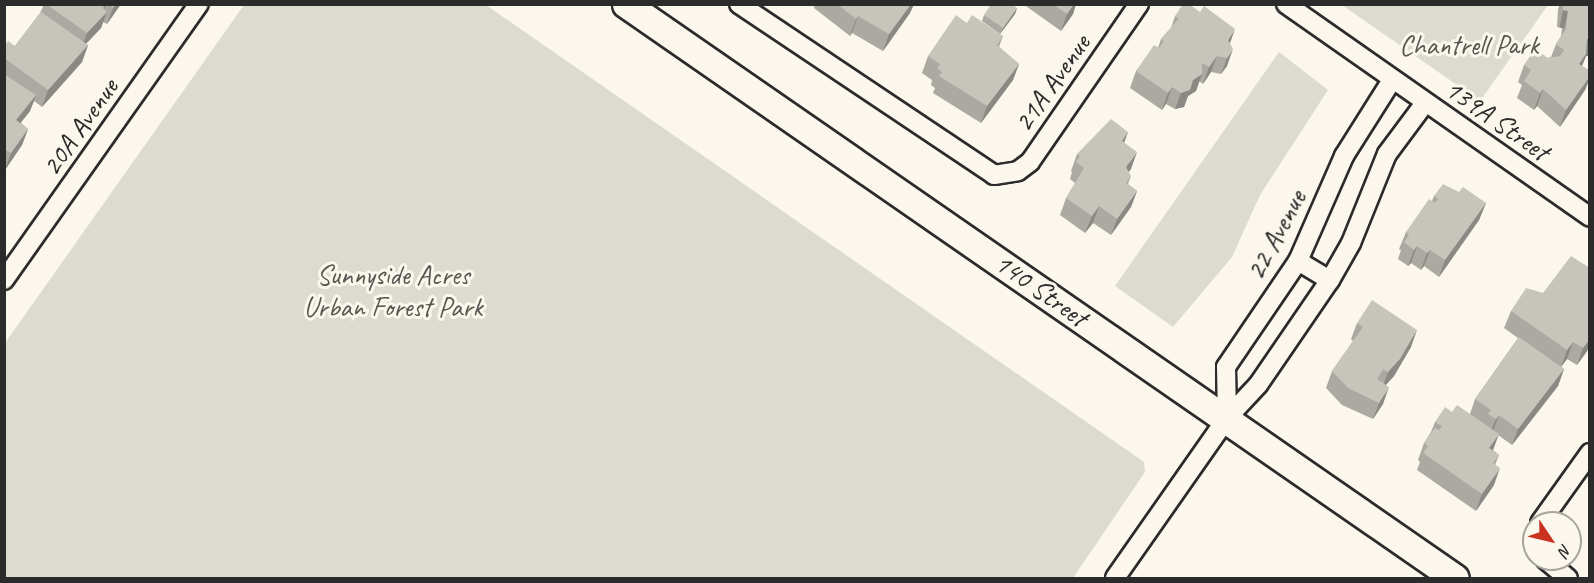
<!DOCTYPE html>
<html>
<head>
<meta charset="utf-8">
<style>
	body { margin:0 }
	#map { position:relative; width:1594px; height:583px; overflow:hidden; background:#fbf7ec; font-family:Caveat,sans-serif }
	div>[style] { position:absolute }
	.green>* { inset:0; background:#dddad0 }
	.roads { filter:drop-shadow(2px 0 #2b2b2b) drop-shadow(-2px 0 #2b2b2b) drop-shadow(0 2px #2b2b2b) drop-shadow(0 -2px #2b2b2b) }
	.minor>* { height:18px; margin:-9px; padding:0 9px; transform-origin:9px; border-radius:9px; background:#fbf7ec }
	.secondary>* { height:27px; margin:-13.5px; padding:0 13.5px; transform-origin:13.5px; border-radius:13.5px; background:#fbf7ec }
	.wall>* { inset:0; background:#aba9a2 }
	.shaded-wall>* { inset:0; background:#8b8984; transform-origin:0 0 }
	.building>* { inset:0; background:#c7c4bc }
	span { translate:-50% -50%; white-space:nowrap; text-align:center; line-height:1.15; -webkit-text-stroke:6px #fbf7ec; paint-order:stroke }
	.park-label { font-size:28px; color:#585754 }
	.street-label { font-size:28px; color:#2b2b2b }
	.frame { position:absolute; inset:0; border:6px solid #2b2b2b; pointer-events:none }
	.north { position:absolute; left:1522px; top:511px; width:60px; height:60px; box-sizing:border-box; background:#fbf7ec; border:2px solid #a8a59f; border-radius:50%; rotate:125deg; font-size:16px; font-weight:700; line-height:24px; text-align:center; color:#2b2b2b }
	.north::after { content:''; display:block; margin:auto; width:21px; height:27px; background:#c8321e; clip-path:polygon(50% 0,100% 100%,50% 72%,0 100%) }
</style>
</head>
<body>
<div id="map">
	<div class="green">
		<i style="clip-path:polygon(244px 5px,486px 5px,1144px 462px,1145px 472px,1073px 578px,5px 578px,5px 343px)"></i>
		<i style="clip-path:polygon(1342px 5px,1548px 5px,1480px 101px)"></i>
		<i style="clip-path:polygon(1279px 52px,1328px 90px,1260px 195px,1232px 257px,1173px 327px,1115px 286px)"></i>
	</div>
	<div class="roads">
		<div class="minor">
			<i style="left:739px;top:4px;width:307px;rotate:33.8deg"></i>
			<i style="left:994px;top:175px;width:24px;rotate:-9deg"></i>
			<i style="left:1018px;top:171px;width:15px;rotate:-37deg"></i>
			<i style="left:1030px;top:162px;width:192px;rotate:-55.4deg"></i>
			<i style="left:1286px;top:4px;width:371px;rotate:35deg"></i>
			<i style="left:1298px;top:261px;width:37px;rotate:31deg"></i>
			<i style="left:4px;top:280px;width:338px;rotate:-54.8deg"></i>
			<i style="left:1227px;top:418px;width:51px;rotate:-91.1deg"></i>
			<i style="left:1226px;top:367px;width:128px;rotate:-55.8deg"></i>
			<i style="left:1298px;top:261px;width:115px;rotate:-66.3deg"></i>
			<i style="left:1344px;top:156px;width:90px;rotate:-57.7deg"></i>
			<i style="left:1540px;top:523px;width:86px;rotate:-54.5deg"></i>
			<i style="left:1545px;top:559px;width:30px;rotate:40deg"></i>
			<i style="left:1115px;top:578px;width:195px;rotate:-55deg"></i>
			<i style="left:1227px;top:418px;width:45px;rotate:-46.8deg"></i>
			<i style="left:1258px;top:385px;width:127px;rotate:-55.6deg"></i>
			<i style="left:1330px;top:280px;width:43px;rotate:-60.4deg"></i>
			<i style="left:1351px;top:243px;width:96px;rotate:-68deg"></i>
			<i style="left:1387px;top:154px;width:64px;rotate:-53.3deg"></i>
		</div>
		<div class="secondary">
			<i style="left:626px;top:4px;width:1008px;rotate:34.7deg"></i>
		</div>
	</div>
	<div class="wall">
		<i style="clip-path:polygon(42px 4px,121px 4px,107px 24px,103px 22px,101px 28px,86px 44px,88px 45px,82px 62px,42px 107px,34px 101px,30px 111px,21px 123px,28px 129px,22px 145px,5px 170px,4px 46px,15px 46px,40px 13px,43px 7px)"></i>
		<i style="clip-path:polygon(815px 4px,914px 4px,910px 13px,883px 51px,852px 33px,850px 36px,814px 8px)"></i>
		<i style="clip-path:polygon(1023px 4px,1076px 4px,1073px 14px,1061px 31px)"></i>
		<i style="clip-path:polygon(1560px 4px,1590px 4px,1590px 56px,1586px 56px,1582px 66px,1590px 71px,1590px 79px,1585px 90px,1560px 127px,1537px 106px,1534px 110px,1517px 98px,1522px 85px,1518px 82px,1524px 65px,1551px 57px,1556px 44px,1561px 36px,1562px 28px,1557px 27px,1558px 9px)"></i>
		<i style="clip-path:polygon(1017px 8px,1015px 14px,1000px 34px,982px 21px,984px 15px)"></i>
		<i style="clip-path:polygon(1175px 16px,1230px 44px,1227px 66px,1221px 74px,1211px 72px,1203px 84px,1199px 81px,1196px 91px,1188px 96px,1184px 107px,1175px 109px,1166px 104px,1162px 110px,1130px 88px,1136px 71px,1158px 48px,1161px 39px,1171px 28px)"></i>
		<i style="clip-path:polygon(967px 23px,1003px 36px,999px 47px,1019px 64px,1013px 80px,981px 123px,933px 93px,935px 88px,931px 85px,932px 80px,922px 73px,928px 56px)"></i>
		<i style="clip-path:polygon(1128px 132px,1124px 143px,1131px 169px,1128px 172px,1131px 176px,1128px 184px,1137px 191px,1131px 207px,1111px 235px,1093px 223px,1085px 233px,1060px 215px,1066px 198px,1075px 183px,1070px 179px,1072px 172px,1071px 171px,1077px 154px)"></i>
		<i style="clip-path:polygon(1459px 192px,1486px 203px,1479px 220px,1439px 277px,1424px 266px,1421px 270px,1411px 263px,1408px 266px,1398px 259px,1401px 250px,1399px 249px,1406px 232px,1432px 201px,1434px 196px)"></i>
		<i style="clip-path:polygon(1590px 268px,1590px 347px,1577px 365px,1567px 359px,1561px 367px,1547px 357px,1564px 369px,1558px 386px,1512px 445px,1498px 435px,1493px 450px,1499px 455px,1495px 465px,1494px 485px,1476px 511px,1417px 470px,1420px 462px,1418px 460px,1424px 443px,1431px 432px,1435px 422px,1452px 412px,1470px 414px,1475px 399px,1518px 338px,1504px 328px,1511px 311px,1543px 293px)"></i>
		<i style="clip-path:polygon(1357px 323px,1411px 347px,1394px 376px,1386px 385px,1383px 404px,1373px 419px,1342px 405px,1326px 388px,1332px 371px,1353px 341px,1351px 339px)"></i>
	</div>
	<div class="shaded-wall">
		<i style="clip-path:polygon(106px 4px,101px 18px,107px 12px,101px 28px,81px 49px,87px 33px)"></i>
		<i style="clip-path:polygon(116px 4px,121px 4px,107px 24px,113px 8px)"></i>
		<i style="clip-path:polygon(911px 4px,914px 4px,910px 13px,883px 51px,889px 34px)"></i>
		<i style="clip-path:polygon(1074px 4px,1076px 4px,1073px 14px,1061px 31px,1067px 14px)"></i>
		<i style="clip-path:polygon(1017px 8px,1015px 14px,1000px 34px,1003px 28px)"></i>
		<i style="left:1563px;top:10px;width:5px;height:18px;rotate:11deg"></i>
		<i style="clip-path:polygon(858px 16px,852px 33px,850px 36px,856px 19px)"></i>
		<i style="clip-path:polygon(1235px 29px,1229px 46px,1222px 57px,1228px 40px)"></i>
		<i style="clip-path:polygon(1587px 39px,1590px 39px,1590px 56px,1586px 56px,1580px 71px,1573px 80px)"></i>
		<i style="clip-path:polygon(88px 45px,82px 62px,42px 107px,48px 90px)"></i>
		<i style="clip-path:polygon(1233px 49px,1227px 66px,1221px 74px,1227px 58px)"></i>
		<i style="clip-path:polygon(1217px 56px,1211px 72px,1203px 84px,1209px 67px)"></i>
		<i style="clip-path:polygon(1019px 64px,1013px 80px,981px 123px,987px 106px)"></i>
		<i style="clip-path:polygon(1202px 74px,1196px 91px,1188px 96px,1184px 107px,1175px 109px,1181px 93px,1193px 80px)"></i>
		<i style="clip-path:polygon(1590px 76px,1585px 90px,1560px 127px,1566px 110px)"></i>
		<i style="clip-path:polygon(1172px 87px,1166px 104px,1162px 110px,1168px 93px)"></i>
		<i style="clip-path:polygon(1543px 89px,1537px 106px,1534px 110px,1540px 93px)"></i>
		<i style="clip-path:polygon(36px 95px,30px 111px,9px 136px,16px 120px)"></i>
		<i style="clip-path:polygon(28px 129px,22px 145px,5px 170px,11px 153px)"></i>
		<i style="clip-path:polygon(1128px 132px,1122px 148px,1122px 141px)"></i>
		<i style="clip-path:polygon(1137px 152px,1131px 169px,1120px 184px,1126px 167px)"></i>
		<i style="clip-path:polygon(1137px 191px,1131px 207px,1111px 235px,1117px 219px)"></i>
		<i style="clip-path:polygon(1486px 203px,1479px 220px,1439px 277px,1445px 260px)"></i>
		<i style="clip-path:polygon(1099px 206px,1093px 223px,1085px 233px,1092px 216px)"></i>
		<i style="clip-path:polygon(1417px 246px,1411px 263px,1408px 266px,1414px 250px)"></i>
		<i style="clip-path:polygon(1430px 250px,1424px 266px,1421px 270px,1427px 253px)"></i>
		<i style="clip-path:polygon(1417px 330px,1411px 347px,1394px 376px,1382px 389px,1388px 372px)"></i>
		<i style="clip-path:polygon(1590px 339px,1590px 347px,1577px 365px,1583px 348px)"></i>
		<i style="clip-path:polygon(1573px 342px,1567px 359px,1561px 367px,1567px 350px)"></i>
		<i style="clip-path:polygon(1564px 369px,1558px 386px,1512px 445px,1518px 429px)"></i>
		<i style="clip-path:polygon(1389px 387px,1383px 404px,1373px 419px,1379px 403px)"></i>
		<i style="clip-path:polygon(1499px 415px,1493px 431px,1489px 436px,1496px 419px)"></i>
		<i style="clip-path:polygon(1499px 434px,1493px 450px,1489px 448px)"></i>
		<i style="clip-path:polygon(1500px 468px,1494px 485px,1476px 511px,1482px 494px)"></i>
	</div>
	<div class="building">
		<i style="clip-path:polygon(46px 4px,105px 4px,103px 8px,107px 12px,87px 33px)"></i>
		<i style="clip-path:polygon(109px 4px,116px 4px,113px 8px)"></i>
		<i style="clip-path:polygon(837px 4px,911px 4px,889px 34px,858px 16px,856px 19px)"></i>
		<i style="clip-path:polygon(991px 4px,1012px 4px,1017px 8px,1003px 28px,984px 15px)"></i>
		<i style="clip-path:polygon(1053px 4px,1074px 4px,1067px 14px)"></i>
		<i style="clip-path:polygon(1183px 4px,1189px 4px,1200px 12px,1204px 6px,1235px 29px,1228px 40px,1233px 49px,1227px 58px,1217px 56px,1209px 67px,1202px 63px,1202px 74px,1193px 80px,1190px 90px,1181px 93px,1172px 87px,1168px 93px,1136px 71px,1154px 45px,1159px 48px,1164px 41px,1161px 39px,1179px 18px,1175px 16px)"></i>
		<i style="clip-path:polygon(1563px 4px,1590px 4px,1590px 39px,1587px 39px,1586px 54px,1579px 64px,1590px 71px,1590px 76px,1566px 110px,1543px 89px,1540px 93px,1524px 81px,1531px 70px,1524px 65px,1535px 49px,1548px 58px,1560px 56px,1564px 50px,1556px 44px,1566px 29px,1568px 11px,1563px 10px)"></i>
		<i style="clip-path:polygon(41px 12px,88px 45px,48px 90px,4px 58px,4px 46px,8px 41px,15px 46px)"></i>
		<i style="clip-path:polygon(956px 15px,967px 23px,972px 15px,1003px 36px,997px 45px,1019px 64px,987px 106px,939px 76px,942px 72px,937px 68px,940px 64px,928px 56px)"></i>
		<i style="clip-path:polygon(4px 74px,36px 95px,16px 120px,28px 129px,11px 153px,4px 149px)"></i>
		<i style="clip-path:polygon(1111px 119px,1128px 132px,1122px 141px,1137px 152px,1126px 167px,1131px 176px,1126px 183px,1137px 191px,1117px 219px,1099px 206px,1092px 216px,1066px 198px,1084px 168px,1076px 162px,1080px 156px,1077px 154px)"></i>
		<i style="clip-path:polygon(1443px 184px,1459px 192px,1463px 187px,1486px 203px,1445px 260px,1430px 250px,1427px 253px,1417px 246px,1414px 250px,1404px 242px,1409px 235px,1406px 232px,1429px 199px,1435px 203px,1438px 199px,1434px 196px)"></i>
		<i style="clip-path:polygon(1571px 256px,1590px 268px,1590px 339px,1583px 348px,1573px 342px,1567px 350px,1511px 311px,1526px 288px,1543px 293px)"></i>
		<i style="clip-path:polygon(1372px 300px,1417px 330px,1400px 359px,1388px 372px,1383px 369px,1377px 379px,1389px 387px,1379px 403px,1348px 388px,1332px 371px,1363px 327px,1357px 323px)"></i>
		<i style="clip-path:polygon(1519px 337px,1564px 369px,1518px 429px,1499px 415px,1496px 419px,1488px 414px,1491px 410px,1475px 399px)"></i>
		<i style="clip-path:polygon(1457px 405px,1499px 434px,1489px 448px,1499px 455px,1493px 463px,1500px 468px,1482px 494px,1423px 453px,1428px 446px,1424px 443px,1435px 428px,1439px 430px,1442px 426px,1435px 422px,1445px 407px,1452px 412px)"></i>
	</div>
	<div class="park-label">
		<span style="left:1469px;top:45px">Chantrell Park</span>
		<span style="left:393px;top:291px">Sunnyside Acres<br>Urban Forest Park</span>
	</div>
	<div class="street-label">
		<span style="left:1052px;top:83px;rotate:-55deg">21A Avenue</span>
		<span style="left:1497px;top:120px;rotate:35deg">139A Street</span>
		<span style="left:80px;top:127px;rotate:-55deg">20A Avenue</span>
		<span style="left:1276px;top:235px;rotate:-62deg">22 Avenue</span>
		<span style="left:1041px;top:290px;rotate:35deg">140 Street</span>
	</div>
	<div class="frame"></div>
	<div class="north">N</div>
</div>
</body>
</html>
